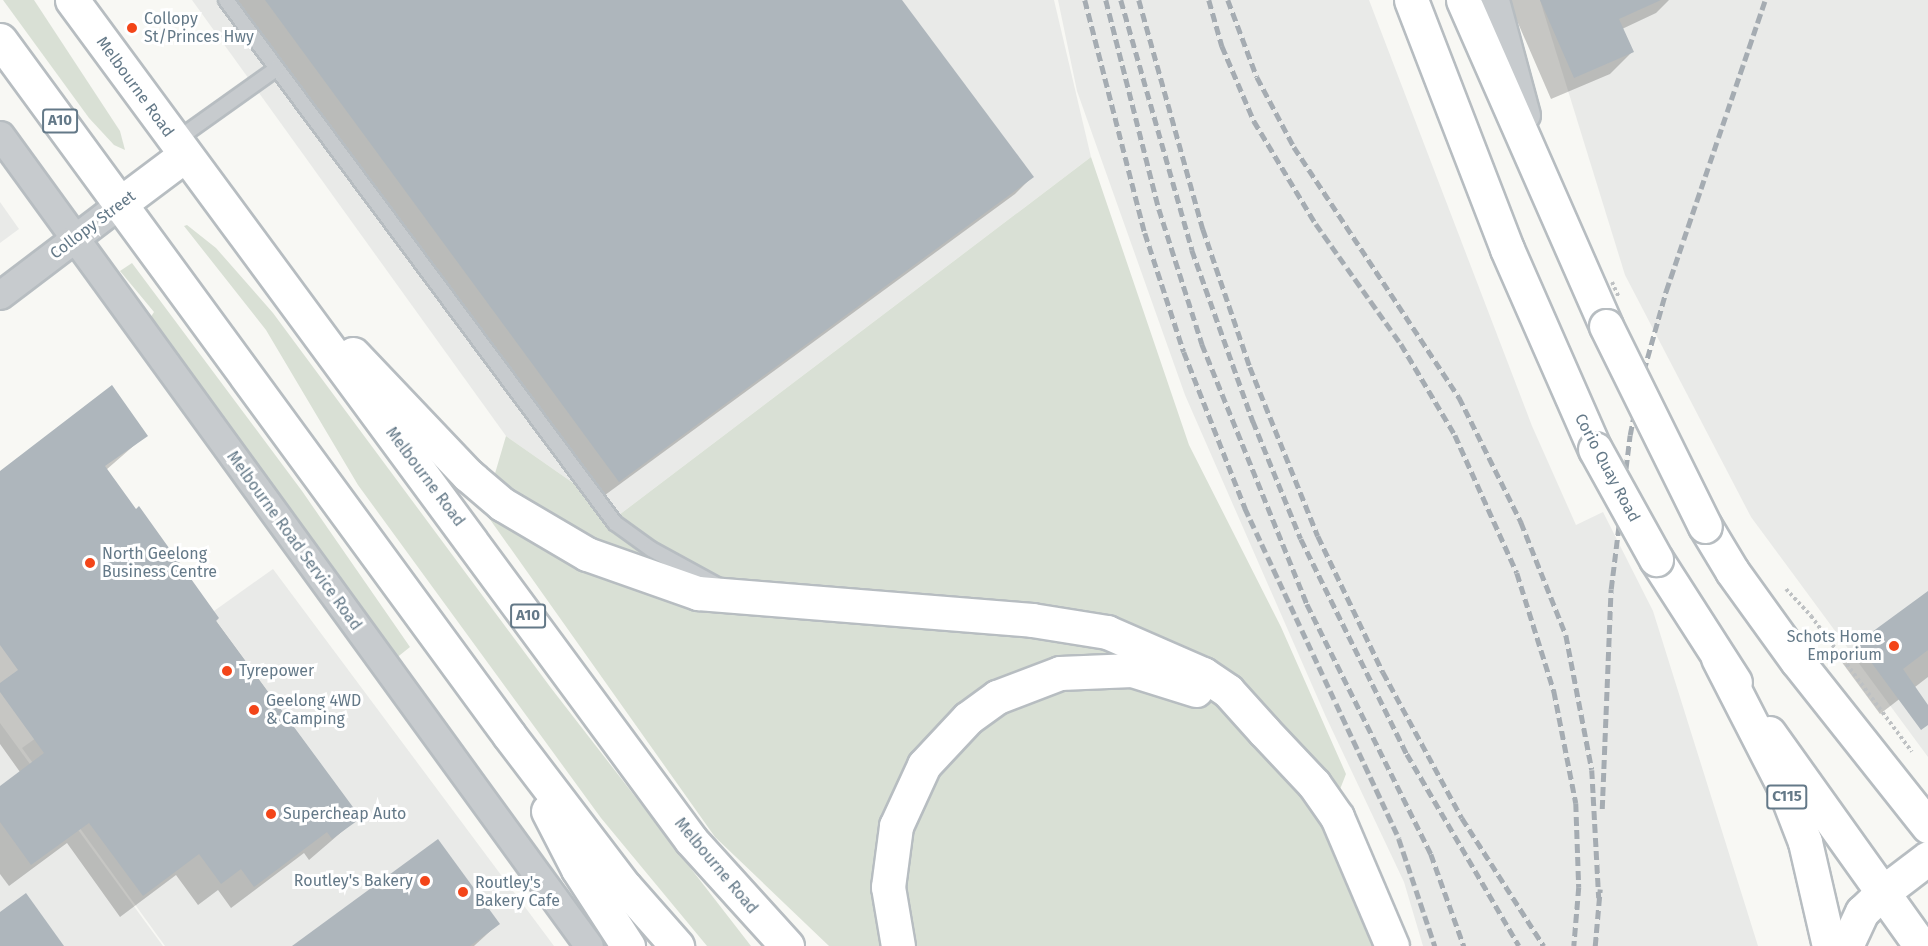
<!DOCTYPE html>
<html>
<head>
<meta charset="utf-8">
<style>
	body { margin:0 }
	#map { position:relative; width:1928px; height:946px; overflow:hidden; background:#f8f8f4; font-family:"Fira Sans",sans-serif }
	div>[style] { position:absolute }
	.built>* { inset:0; background:#e9eae8 }
	.green>* { inset:0; background:#d9e0d5 }
	.shadow>* { inset:0; background:#0003 }
	.building>* { inset:0; background:#aeb6bc }
	.path>* { height:4px; margin-top:-2px; transform-origin:0; background:repeating-linear-gradient(90deg,#bec1c3 0 3px,transparent 0 6px) }
	.roads { filter:drop-shadow(2px 0 #b7bdc1) drop-shadow(-2px 0 #b7bdc1) drop-shadow(0 2px #b7bdc1) drop-shadow(0 -2px #b7bdc1) }
	.service>* { height:14px; margin:-7px; padding:0 7px; transform-origin:7px; border-radius:7px; background:#c7cbce }
	.minor>* { height:27px; margin:-13.5px; padding:0 13.5px; transform-origin:13.5px; border-radius:13.5px; background:#c7cbce }
	.secondary>* { height:33px; margin:-16.5px; padding:0 16.5px; transform-origin:16.5px; border-radius:16.5px; background:#fff }
	.trunk>* { height:33px; margin:-16.5px; padding:0 16.5px; transform-origin:16.5px; border-radius:16.5px; background:#fff }
	.rail>* { height:4.5px; margin-top:-2.25px; transform-origin:0; background:repeating-linear-gradient(90deg,#a5acb2 0 9px,transparent 0 13.5px) }
	.path-bridge>* { height:4px; margin-top:-2px; transform-origin:0; background:repeating-linear-gradient(90deg,#bec1c3 0 3px,transparent 0 6px) }
	.bridges { filter:drop-shadow(2px 0 #b7bdc1) drop-shadow(-2px 0 #b7bdc1) drop-shadow(0 2px #b7bdc1) drop-shadow(0 -2px #b7bdc1) }
	.secondary-bridge>* { height:33px; margin:-16.5px; padding:0 16.5px; transform-origin:16.5px; border-radius:16.5px; background:#fff }
	.dots>* { width:16px; height:16px; translate:-50% -50%; box-sizing:border-box; border:3px solid #fff; border-radius:50% }
	span { translate:-50% -50%; white-space:nowrap; text-align:center; line-height:1.15; -webkit-text-stroke:6px #fff; paint-order:stroke }
	.shield-label span { padding:2px 4px; background:#fff; border:2px solid; border-radius:4px; -webkit-text-stroke-width:0 }
	.shield-label { font-size:15px; color:#647988; font-weight:700 }
	.poi-label { font-size:16px; color:#647988 }
	.left { translate:0 -50%; text-align:left }
	.right { translate:-100% -50%; text-align:right }
	.street-label { font-size:16px; color:#647988 }
</style>
</head>
<body>
<div id="map">
	<div class="built">
		<i style="clip-path:polygon(192px 0,1054px 0,1091px 157px,619px 515px,506px 436px)"></i>
		<i style="clip-path:polygon(1058px 0,1369px 0,1532px 426px,1576px 525px,1603px 512px,1653px 611px,1758px 946px,1423px 946px,1404px 882px,1326px 717px,1185px 395px,1077px 91px)"></i>
		<i style="clip-path:polygon(1540px 0,1928px 0,1928px 757px,1751px 517px,1625px 275px)"></i>
		<i style="clip-path:polygon(0 202px,19px 229px,0 243px)"></i>
		<i style="clip-path:polygon(273px 569px,554px 946px,165px 946px,22px 748px)"></i>
		<i style="clip-path:polygon(0 723px,163px 946px,0 946px)"></i>
	</div>
	<div class="green">
		<i style="clip-path:polygon(3px 0,34px 0,120px 131px,125px 150px,114px 145px,89px 118px)"></i>
		<i style="clip-path:polygon(1091px 157px,1189px 445px,1281px 627px,1346px 774px,1326px 825px,1374px 946px,829px 946px,715px 837px,484px 511px,506px 436px,619px 515px)"></i>
		<i style="clip-path:polygon(187px 225px,216px 248px,273px 313px,551px 688px,751px 946px,707px 946px,601px 818px,358px 485px,266px 330px,184px 226px)"></i>
		<i style="clip-path:polygon(132px 263px,302px 491px,410px 647px,395px 659px,224px 419px,148px 321px,154px 312px,120px 271px)"></i>
	</div>
	<div class="shadow">
		<i style="clip-path:polygon(236px 0,901px 0,1032px 177px,1015px 194px,601px 498px)"></i>
		<i style="clip-path:polygon(1508px 0,1669px 0,1656px 13px,1622px 29px,1632px 52px,1610px 74px,1551px 99px)"></i>
		<i style="clip-path:polygon(112px 387px,146px 435px,106px 470px,359px 817px,309px 860px,304px 853px,231px 908px,218px 890px,198px 905px,176px 875px,120px 917px,67px 843px,9px 886px,0 874px,0 788px,20px 772px,0 744px,0 472px)"></i>
		<i style="clip-path:polygon(1928px 594px,1928px 677px,1880px 714px,1841px 661px,1858px 644px)"></i>
		<i style="clip-path:polygon(498px 924px,474px 946px,295px 946px)"></i>
	</div>
	<div class="building">
		<i style="clip-path:polygon(265px 0,902px 0,1034px 177px,619px 482px)"></i>
		<i style="clip-path:polygon(1540px 0,1661px 0,1619px 19px,1634px 52px,1574px 78px)"></i>
		<i style="clip-path:polygon(112px 385px,148px 436px,105px 466px,136px 509px,139px 506px,219px 618px,216px 621px,361px 818px,332px 839px,327px 832px,254px 887px,241px 869px,221px 884px,199px 854px,143px 896px,89px 823px,31px 865px,0 822px,0 786px,44px 753px,0 692px,0 683px,18px 670px,0 645px,0 471px)"></i>
		<i style="clip-path:polygon(1928px 591px,1928px 650px,1903px 669px,1928px 705px,1928px 725px,1921px 730px,1857px 643px)"></i>
		<i style="clip-path:polygon(438px 839px,500px 924px,470px 946px,292px 946px)"></i>
		<i style="clip-path:polygon(26px 893px,64px 946px,0 946px,0 912px)"></i>
	</div>
	<div class="path">
		<i style="left:1786px;top:589px;width:37px;rotate:47deg"></i>
		<i style="left:1811px;top:616px;width:169px;rotate:53.4deg"></i>
	</div>
	<div class="roads">
		<div class="service">
			<i style="left:226px;top:0;width:652px;rotate:53.36deg"></i>
			<i style="left:615px;top:523px;width:44px;rotate:35.8deg"></i>
			<i style="left:651px;top:549px;width:75px;rotate:28.6deg"></i>
			<i style="left:175px;top:141px;width:124px;rotate:-35.5deg"></i>
		</div>
		<div class="minor">
			<i style="left:1495px;top:0;width:119px;rotate:74.9deg"></i>
			<i style="left:0;top:135px;width:1002px;rotate:54.01deg"></i>
			<i style="left:0;top:295px;width:152px;rotate:-37.2deg"></i>
		</div>
		<div class="secondary">
			<i style="left:1411px;top:0;width:267px;rotate:68.9deg"></i>
			<i style="left:1507px;top:249px;width:219px;rotate:66.3deg"></i>
			<i style="left:1463px;top:0;width:356px;rotate:66.3deg"></i>
			<i style="left:1705px;top:526px;width:52px;rotate:59deg"></i>
			<i style="left:1732px;top:571px;width:111px;rotate:54.2deg"></i>
			<i style="left:1797px;top:661px;width:211px;rotate:51.6deg"></i>
			<i style="left:1656px;top:559px;width:146px;rotate:57.3deg"></i>
			<i style="left:1264px;top:731px;width:73px;rotate:46.7deg"></i>
			<i style="left:1314px;top:784px;width:40px;rotate:55.1deg"></i>
			<i style="left:1337px;top:817px;width:140px;rotate:66.9deg"></i>
			<i style="left:1769px;top:733px;width:262px;rotate:54.5deg"></i>
			<i style="left:1882px;top:893px;width:58px;rotate:-37.3deg"></i>
		</div>
		<div class="trunk">
			<i style="left:72px;top:0;width:1043px;rotate:53.61deg"></i>
			<i style="left:691px;top:840px;width:143px;rotate:47.8deg"></i>
			<i style="left:0;top:40px;width:861px;rotate:53.78deg"></i>
			<i style="left:509px;top:735px;width:191px;rotate:52.7deg"></i>
			<i style="left:625px;top:887px;width:79px;rotate:48.6deg"></i>
			<i style="left:121px;top:203px;width:80px;rotate:-36.9deg"></i>
			<i style="left:353px;top:354px;width:167px;rotate:46.5deg"></i>
			<i style="left:468px;top:475px;width:45px;rotate:40.5deg"></i>
			<i style="left:502px;top:504px;width:99px;rotate:30.5deg"></i>
			<i style="left:587px;top:554px;width:118px;rotate:19.4deg"></i>
			<i style="left:698px;top:593px;width:335px;rotate:4.6deg"></i>
			<i style="left:1032px;top:620px;width:76px;rotate:9.1deg"></i>
			<i style="left:1107px;top:632px;width:105px;rotate:23.6deg"></i>
			<i style="left:1203px;top:674px;width:30px;rotate:34deg"></i>
			<i style="left:1228px;top:691px;width:54px;rotate:48deg"></i>
			<i style="left:1718px;top:658px;width:143px;rotate:62.9deg"></i>
			<i style="left:1783px;top:785px;width:61px;rotate:68.9deg"></i>
			<i style="left:1805px;top:842px;width:107px;rotate:77deg"></i>
			<i style="left:548px;top:811px;width:65px;rotate:62.7deg"></i>
			<i style="left:578px;top:869px;width:92px;rotate:57deg"></i>
			<i style="left:898px;top:946px;width:60px;rotate:-99.6deg"></i>
			<i style="left:888px;top:887px;width:62px;rotate:-82.5deg"></i>
			<i style="left:896px;top:826px;width:67px;rotate:-65.3deg"></i>
			<i style="left:924px;top:765px;width:64px;rotate:-46.9deg"></i>
			<i style="left:968px;top:718px;width:36px;rotate:-36deg"></i>
			<i style="left:997px;top:697px;width:67px;rotate:-20.9deg"></i>
			<i style="left:1060px;top:673px;width:72px;rotate:-2.4deg"></i>
			<i style="left:1132px;top:670px;width:67px;rotate:17.4deg"></i>
			<i style="left:1846px;top:946px;width:38px;rotate:-65deg"></i>
			<i style="left:1862px;top:912px;width:28px;rotate:-44deg"></i>
		</div>
	</div>
	<div class="rail">
		<i style="left:1085px;top:0;width:241px;rotate:75.6deg"></i>
		<i style="left:1145px;top:233px;width:125px;rotate:71.9deg"></i>
		<i style="left:1184px;top:352px;width:168px;rotate:68.6deg"></i>
		<i style="left:1245px;top:508px;width:365px;rotate:65deg"></i>
		<i style="left:1399px;top:839px;width:113px;rotate:71.4deg"></i>
		<i style="left:1106px;top:0;width:216px;rotate:75.8deg"></i>
		<i style="left:1159px;top:209px;width:142px;rotate:72.3deg"></i>
		<i style="left:1202px;top:344px;width:280px;rotate:68deg"></i>
		<i style="left:1307px;top:604px;width:279px;rotate:63.6deg"></i>
		<i style="left:1431px;top:854px;width:98px;rotate:70.3deg"></i>
		<i style="left:1121px;top:0;width:260px;rotate:74.1deg"></i>
		<i style="left:1192px;top:250px;width:182px;rotate:70.4deg"></i>
		<i style="left:1253px;top:421px;width:127px;rotate:67.9deg"></i>
		<i style="left:1301px;top:539px;width:240px;rotate:63.8deg"></i>
		<i style="left:1407px;top:754px;width:222px;rotate:59.7deg"></i>
		<i style="left:1139px;top:0;width:238px;rotate:74.4deg"></i>
		<i style="left:1203px;top:229px;width:146px;rotate:71.2deg"></i>
		<i style="left:1250px;top:367px;width:182px;rotate:68.1deg"></i>
		<i style="left:1318px;top:536px;width:151px;rotate:64.5deg"></i>
		<i style="left:1383px;top:672px;width:166px;rotate:61.6deg"></i>
		<i style="left:1462px;top:818px;width:152px;rotate:57.4deg"></i>
		<i style="left:1209px;top:0;width:48px;rotate:74.2deg"></i>
		<i style="left:1222px;top:46px;width:82px;rotate:66.9deg"></i>
		<i style="left:1254px;top:121px;width:120px;rotate:59deg"></i>
		<i style="left:1316px;top:224px;width:147px;rotate:54.7deg"></i>
		<i style="left:1401px;top:344px;width:106px;rotate:59.3deg"></i>
		<i style="left:1455px;top:435px;width:151px;rotate:65.8deg"></i>
		<i style="left:1517px;top:573px;width:124px;rotate:72.6deg"></i>
		<i style="left:1554px;top:691px;width:114px;rotate:78.9deg"></i>
		<i style="left:1576px;top:803px;width:84px;rotate:88deg"></i>
		<i style="left:1579px;top:887px;width:59px;rotate:94.8deg"></i>
		<i style="left:1228px;top:0;width:82px;rotate:69.4deg"></i>
		<i style="left:1257px;top:77px;width:79px;rotate:62.1deg"></i>
		<i style="left:1294px;top:147px;width:300px;rotate:56.6deg"></i>
		<i style="left:1459px;top:397px;width:140px;rotate:63.6deg"></i>
		<i style="left:1521px;top:522px;width:122px;rotate:68.3deg"></i>
		<i style="left:1566px;top:635px;width:137px;rotate:79.1deg"></i>
		<i style="left:1592px;top:770px;width:128px;rotate:86.9deg"></i>
		<i style="left:1602px;top:809px;width:220px;rotate:-87.7deg"></i>
		<i style="left:1611px;top:589px;width:155px;rotate:-83deg"></i>
		<i style="left:1630px;top:435px;width:52px;rotate:-78.9deg"></i>
		<i style="left:1640px;top:384px;width:97px;rotate:-74.4deg"></i>
		<i style="left:1666px;top:291px;width:307px;rotate:-71.2deg"></i>
		<i style="left:1595px;top:946px;width:57px;rotate:-85deg"></i>
	</div>
	<div class="path-bridge">
		<i style="left:1612px;top:282px;width:17px;rotate:66deg"></i>
	</div>
	<div class="bridges">
		<div class="secondary-bridge">
			<i style="left:1606px;top:326px;width:223px;rotate:63.7deg"></i>
			<i style="left:1595px;top:449px;width:126px;rotate:61deg"></i>
		</div>
	</div>
	<div class="dots">
		<i style="left:132px;top:28px;background:#f34519"></i>
		<i style="left:90px;top:563px;background:#f34519"></i>
		<i style="left:1894px;top:646px;background:#f34519"></i>
		<i style="left:227px;top:671px;background:#f34519"></i>
		<i style="left:254px;top:710px;background:#f34519"></i>
		<i style="left:271px;top:814px;background:#f34519"></i>
		<i style="left:425px;top:881px;background:#f34519"></i>
		<i style="left:463px;top:892px;background:#f34519"></i>
	</div>
	<div class="shield-label">
		<span style="left:60px;top:121px">A10</span>
		<span style="left:528px;top:616px">A10</span>
		<span style="left:1787px;top:797px">C115</span>
	</div>
	<div class="poi-label">
		<span class="left" style="left:144px;top:28px">Collopy<br>St/Princes Hwy</span>
		<span class="left" style="left:102px;top:563px">North Geelong<br>Business Centre</span>
		<span class="right" style="left:1882px;top:646px">Schots Home<br>Emporium</span>
		<span class="left" style="left:239px;top:671px">Tyrepower</span>
		<span class="left" style="left:266px;top:710px">Geelong 4WD<br>&amp; Camping</span>
		<span class="left" style="left:283px;top:814px">Supercheap Auto</span>
		<span class="right" style="left:413px;top:881px">Routley's Bakery</span>
		<span class="left" style="left:475px;top:892px">Routley's<br>Bakery Cafe</span>
	</div>
	<div class="street-label">
		<span style="left:135px;top:87px;rotate:54deg">Melbourne Road</span>
		<span style="left:93px;top:225px;rotate:-37deg">Collopy Street</span>
		<span style="left:1607px;top:468px;rotate:62deg">Corio Quay Road</span>
		<span style="left:425px;top:477px;rotate:53deg">Melbourne Road</span>
		<span style="left:294px;top:541px;rotate:54deg">Melbourne Road Service Road</span>
		<span style="left:716px;top:866px;rotate:50deg">Melbourne Road</span>
	</div>
</div>
</body>
</html>
